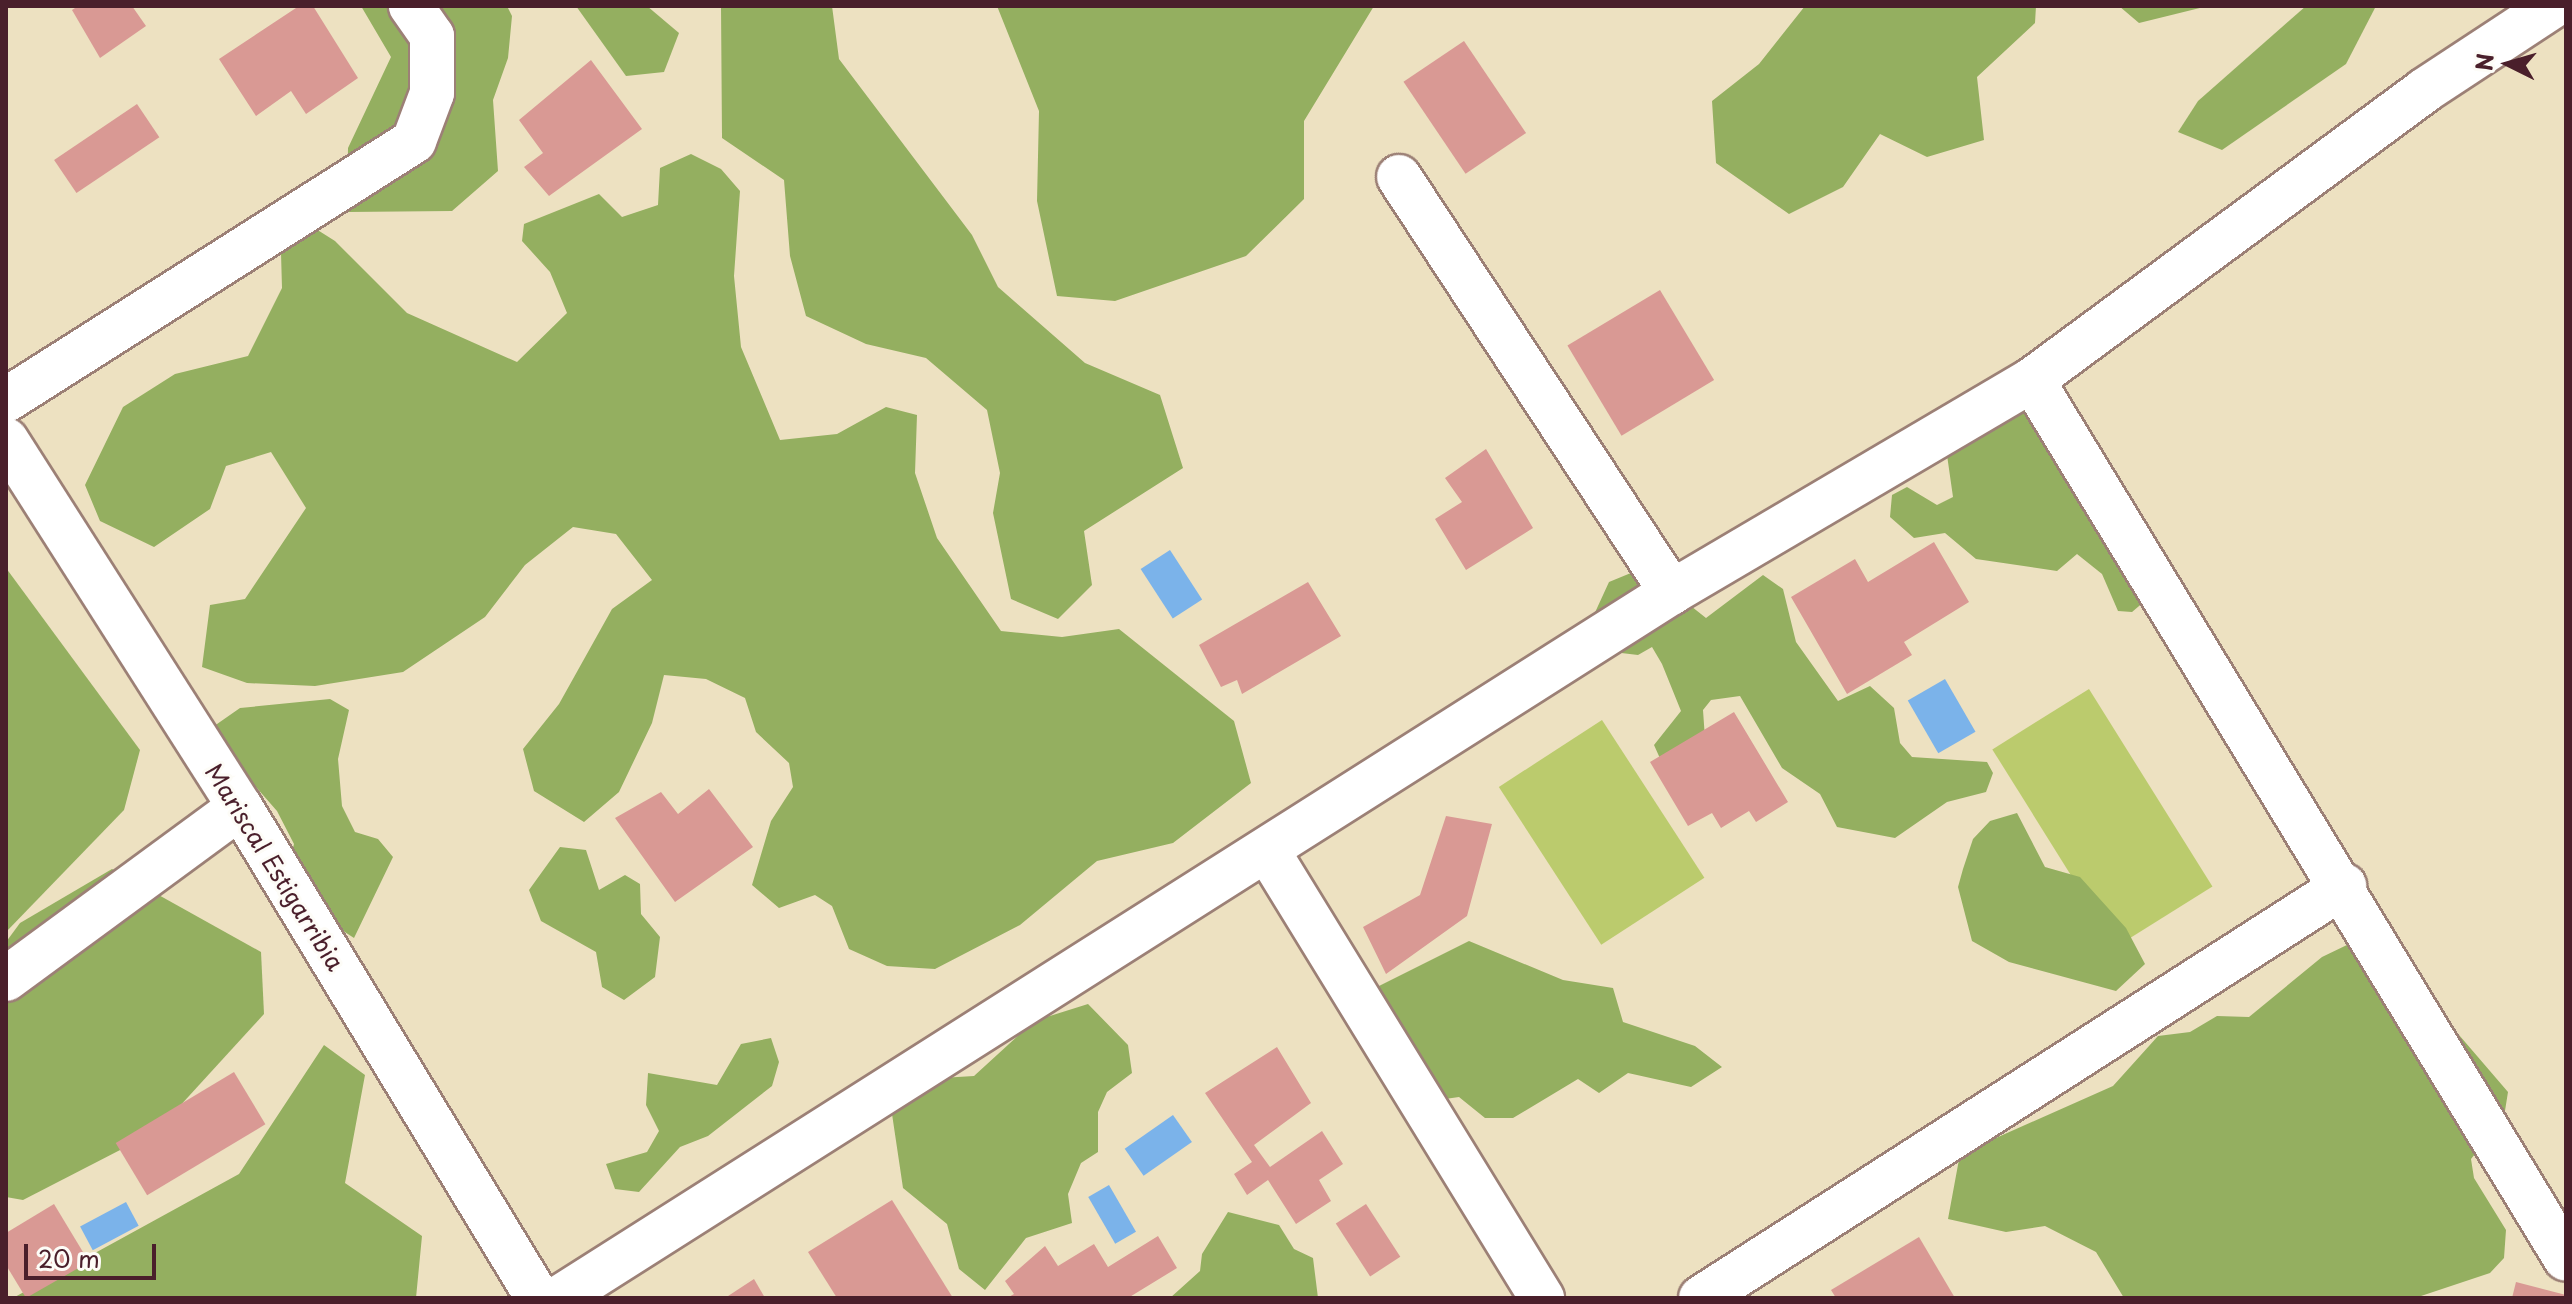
<!DOCTYPE html>
<html>
<head>
<meta charset="utf-8">
<style>
	body { margin:0 }
	#map { position:relative; width:2572px; height:1304px; overflow:hidden; background:#ede1c1; font-family:"Playpen Sans",sans-serif }
	div>[style] { position:absolute }
	.green>* { inset:0; background:#bbcb6d; transform-origin:0 0 }
	.forest>* { inset:0; background:#94af60 }
	.water>* { inset:0; background:#7bb3ea; transform-origin:0 0 }
	.building>* { inset:0; background:#d99994; transform-origin:0 0 }
	.roads { filter:drop-shadow(2px 0 #9c8076) drop-shadow(-2px 0 #9c8076) drop-shadow(0 2px #9c8076) drop-shadow(0 -2px #9c8076) }
	.minor>* { height:44px; margin:-22px; padding:0 22px; transform-origin:22px; border-radius:22px; background:#fff }
	span { translate:-50% -50%; white-space:nowrap; text-align:center; line-height:1.15; -webkit-text-stroke:6px #fdfcf7; paint-order:stroke }
	.street-label { font-size:24px; color:#4a1f2b }
	.frame { position:absolute; inset:0; border:8px solid #4a1f2b; pointer-events:none }
	.north { position:absolute; left:2468px; top:24px; width:80px; height:80px; -webkit-text-stroke:6px #fdfcf7; paint-order:stroke; rotate:275deg; font-size:22px; font-weight:700; line-height:32px; text-align:center; color:#4a1f2b }
	.north::after { content:''; display:block; margin:auto; width:28px; height:36px; background:#4a1f2b; clip-path:polygon(50% 0,100% 100%,50% 72%,0 100%) }
	.scale { position:absolute; left:24px; top:1244px; width:132px; height:36px; box-sizing:border-box; border:4px solid #4a1f2b; border-top:0; padding-left:10px; font-size:24px; line-height:28px; white-space:nowrap; color:#4a1f2b; -webkit-text-stroke:6px #fdfcf7; paint-order:stroke }
</style>
</head>
<body>
<div id="map">
	<div class="green">
		<i style="left:2089px;top:689px;width:233px;height:114px;rotate:58deg"></i>
		<i style="left:1602px;top:720px;width:188px;height:123px;rotate:57deg"></i>
	</div>
	<div class="forest">
		<i style="clip-path:polygon(361px 6px,507px 6px,512px 16px,508px 58px,493px 100px,498px 171px,452px 211px,347px 212px,348px 148px,391px 57px)"></i>
		<i style="clip-path:polygon(576px 6px,647px 6px,679px 33px,664px 72px,626px 76px)"></i>
		<i style="clip-path:polygon(721px 6px,832px 6px,839px 59px,972px 235px,998px 287px,1085px 363px,1160px 395px,1183px 468px,1084px 531px,1092px 585px,1058px 619px,1011px 599px,993px 513px,1000px 473px,987px 410px,926px 358px,866px 344px,806px 316px,790px 256px,784px 180px,722px 138px)"></i>
		<i style="clip-path:polygon(997px 6px,1374px 6px,1304px 121px,1304px 199px,1246px 256px,1115px 301px,1057px 296px,1037px 201px,1039px 111px)"></i>
		<i style="clip-path:polygon(1805px 6px,2036px 6px,2035px 23px,1977px 77px,1984px 140px,1927px 157px,1880px 134px,1843px 187px,1789px 214px,1716px 163px,1712px 101px,1759px 64px)"></i>
		<i style="clip-path:polygon(2119px 6px,2208px 6px,2139px 23px)"></i>
		<i style="clip-path:polygon(2306px 6px,2376px 6px,2346px 64px,2222px 150px,2178px 132px,2198px 101px)"></i>
		<i style="clip-path:polygon(691px 154px,721px 169px,740px 191px,734px 276px,741px 347px,780px 440px,837px 434px,886px 407px,917px 415px,915px 473px,937px 538px,1001px 631px,1062px 637px,1119px 629px,1234px 721px,1251px 783px,1173px 843px,1097px 861px,1020px 925px,935px 969px,887px 966px,849px 949px,832px 906px,815px 895px,779px 908px,752px 885px,771px 821px,793px 787px,789px 763px,756px 732px,745px 698px,706px 679px,664px 675px,652px 723px,619px 792px,584px 822px,534px 791px,523px 749px,559px 704px,612px 609px,652px 580px,616px 534px,573px 527px,525px 565px,485px 617px,403px 672px,315px 686px,247px 683px,202px 667px,210px 605px,245px 599px,306px 508px,271px 452px,226px 466px,210px 509px,154px 547px,100px 521px,85px 485px,123px 407px,175px 374px,248px 356px,282px 288px,281px 253px,297px 217px,335px 241px,407px 313px,517px 362px,567px 313px,550px 272px,522px 241px,524px 224px,599px 194px,622px 217px,658px 205px,660px 168px)"></i>
		<i style="clip-path:polygon(2029px 409px,2079px 501px,2090px 500px,2152px 595px,2132px 612px,2118px 611px,2102px 574px,2077px 554px,2057px 571px,1976px 559px,1945px 533px,1914px 538px,1890px 517px,1892px 495px,1907px 487px,1937px 505px,1953px 497px,1946px 448px,2010px 410px)"></i>
		<i style="clip-path:polygon(6px 568px,140px 750px,124px 810px,6px 932px)"></i>
		<i style="clip-path:polygon(1643px 568px,1706px 618px,1763px 575px,1783px 589px,1796px 642px,1838px 701px,1870px 686px,1894px 708px,1900px 743px,1912px 757px,1987px 762px,1993px 773px,1986px 792px,1947px 802px,1895px 838px,1837px 827px,1820px 794px,1782px 768px,1740px 696px,1711px 700px,1703px 710px,1706px 753px,1667px 774px,1654px 745px,1681px 711px,1662px 664px,1652px 647px,1638px 655px,1613px 652px,1592px 619px,1609px 582px)"></i>
		<i style="clip-path:polygon(330px 699px,349px 710px,338px 759px,342px 806px,355px 832px,378px 839px,393px 857px,354px 938px,305px 906px,284px 880px,294px 844px,277px 811px,207px 731px,240px 708px)"></i>
		<i style="clip-path:polygon(2017px 813px,2045px 867px,2080px 877px,2126px 928px,2145px 964px,2116px 991px,2009px 962px,1972px 941px,1958px 887px,1963px 869px,1973px 839px,1990px 821px)"></i>
		<i style="clip-path:polygon(560px 847px,586px 850px,599px 890px,625px 875px,640px 884px,641px 914px,660px 937px,655px 977px,624px 1000px,602px 987px,596px 952px,541px 921px,529px 890px)"></i>
		<i style="clip-path:polygon(112px 869px,261px 952px,264px 1014px,157px 1131px,23px 1200px,6px 1197px,6px 942px,20px 923px)"></i>
		<i style="clip-path:polygon(1469px 941px,1563px 980px,1613px 988px,1623px 1022px,1695px 1046px,1722px 1067px,1691px 1087px,1628px 1073px,1599px 1093px,1578px 1079px,1513px 1118px,1485px 1118px,1459px 1097px,1445px 1099px,1373px 989px)"></i>
		<i style="clip-path:polygon(2349px 944px,2447px 1021px,2508px 1092px,2504px 1117px,2471px 1159px,2474px 1178px,2506px 1230px,2504px 1258px,2490px 1273px,2415px 1298px,2124px 1298px,2096px 1252px,2045px 1226px,2006px 1232px,1948px 1219px,1960px 1154px,2113px 1086px,2158px 1036px,2190px 1032px,2217px 1016px,2249px 1017px,2322px 957px)"></i>
		<i style="clip-path:polygon(1088px 1004px,1128px 1045px,1132px 1073px,1107px 1092px,1098px 1112px,1098px 1152px,1081px 1163px,1068px 1194px,1072px 1223px,1026px 1238px,985px 1290px,959px 1269px,947px 1224px,903px 1188px,892px 1114px,907px 1095px,941px 1078px,974px 1076px,1034px 1021px)"></i>
		<i style="clip-path:polygon(771px 1038px,779px 1062px,772px 1086px,708px 1136px,680px 1147px,639px 1192px,615px 1189px,606px 1164px,647px 1152px,659px 1131px,646px 1105px,648px 1073px,717px 1085px,741px 1044px)"></i>
		<i style="clip-path:polygon(324px 1045px,365px 1075px,345px 1183px,422px 1236px,416px 1298px,13px 1298px,239px 1174px)"></i>
		<i style="clip-path:polygon(1228px 1212px,1279px 1225px,1294px 1249px,1313px 1258px,1318px 1298px,1170px 1298px,1200px 1271px,1202px 1254px)"></i>
	</div>
	<div class="water">
		<i style="left:1170px;top:550px;width:59px;height:35px;rotate:57deg"></i>
		<i style="left:1945px;top:679px;width:61px;height:43px;rotate:60deg"></i>
		<i style="left:1173px;top:1115px;width:33px;height:59px;rotate:55deg"></i>
		<i style="left:1109px;top:1185px;width:54px;height:24px;rotate:60deg"></i>
		<i style="left:126px;top:1202px;width:27px;height:52px;rotate:62deg"></i>
	</div>
	<div class="building">
		<i style="clip-path:polygon(78px 6px,132px 6px,146px 26px,100px 58px,72px 10px)"></i>
		<i style="clip-path:polygon(299px 6px,313px 6px,358px 78px,306px 114px,291px 91px,256px 116px,219px 59px)"></i>
		<i style="left:1464px;top:41px;width:111px;height:73px;rotate:56deg"></i>
		<i style="clip-path:polygon(591px 60px,642px 129px,549px 196px,524px 167px,543px 153px,519px 120px)"></i>
		<i style="left:137px;top:104px;width:40px;height:100px;rotate:56deg"></i>
		<i style="left:1660px;top:290px;width:105px;height:108px;rotate:59deg"></i>
		<i style="clip-path:polygon(1486px 449px,1533px 528px,1466px 570px,1435px 519px,1462px 502px,1445px 478px)"></i>
		<i style="clip-path:polygon(1934px 542px,1969px 602px,1904px 642px,1912px 655px,1847px 694px,1791px 597px,1855px 559px,1868px 582px)"></i>
		<i style="clip-path:polygon(1308px 582px,1341px 636px,1242px 694px,1237px 680px,1221px 687px,1199px 645px)"></i>
		<i style="clip-path:polygon(1734px 712px,1788px 802px,1756px 822px,1749px 811px,1721px 828px,1712px 813px,1688px 826px,1650px 762px)"></i>
		<i style="clip-path:polygon(709px 789px,753px 847px,675px 902px,615px 818px,661px 792px,678px 814px)"></i>
		<i style="clip-path:polygon(1446px 816px,1492px 824px,1467px 916px,1386px 974px,1363px 927px,1420px 895px)"></i>
		<i style="clip-path:polygon(1277px 1047px,1311px 1103px,1254px 1145px,1270px 1167px,1322px 1131px,1343px 1164px,1319px 1180px,1331px 1201px,1296px 1224px,1268px 1180px,1247px 1195px,1234px 1174px,1252px 1162px,1205px 1093px)"></i>
		<i style="left:234px;top:1072px;width:61px;height:138px;rotate:59deg"></i>
		<i style="clip-path:polygon(892px 1200px,953px 1298px,837px 1298px,808px 1252px)"></i>
		<i style="clip-path:polygon(54px 1204px,89px 1262px,26px 1298px,6px 1265px,6px 1233px)"></i>
		<i style="left:1366px;top:1204px;width:63px;height:36px;rotate:57deg"></i>
		<i style="clip-path:polygon(1158px 1236px,1177px 1268px,1128px 1298px,1007px 1298px,1014px 1294px,1005px 1281px,1045px 1246px,1058px 1266px,1094px 1244px,1108px 1267px)"></i>
		<i style="clip-path:polygon(1919px 1237px,1955px 1298px,1836px 1298px,1831px 1290px)"></i>
		<i style="clip-path:polygon(754px 1279px,765px 1298px,725px 1298px)"></i>
		<i style="clip-path:polygon(2516px 1282px,2566px 1295px,2566px 1298px,2512px 1298px)"></i>
	</div>
	<div class="roads">
		<div class="minor">
			<i style="left:1399px;top:177px;width:497px;rotate:56.7deg"></i>
			<i style="left:2032px;top:380px;width:1028px;rotate:58.72deg"></i>
			<i style="left:6px;top:400px;width:483px;rotate:-32.4deg"></i>
			<i style="left:414px;top:141px;width:51px;rotate:-69.4deg"></i>
			<i style="left:432px;top:93px;width:57px;rotate:-90deg"></i>
			<i style="left:432px;top:36px;width:37px;rotate:-125deg"></i>
			<i style="left:6px;top:440px;width:435px;rotate:57.5deg"></i>
			<i style="left:240px;top:807px;width:574px;rotate:58.75deg"></i>
			<i style="left:1267px;top:850px;width:526px;rotate:58.46deg"></i>
			<i style="left:6px;top:979px;width:290px;rotate:-36.3deg"></i>
			<i style="left:559px;top:1298px;width:1318px;rotate:-32.39deg"></i>
			<i style="left:1672px;top:592px;width:418px;rotate:-30.5deg"></i>
			<i style="left:2032px;top:380px;width:488px;rotate:-36.4deg"></i>
			<i style="left:2425px;top:90px;width:153px;rotate:-33.3deg"></i>
			<i style="left:1701px;top:1298px;width:764px;rotate:-32.65deg"></i>
		</div>
	</div>
	<div class="street-label">
		<span style="left:275px;top:867px;rotate:58deg">Mariscal Estigarribia</span>
	</div>
	<div class="frame"></div>
	<div class="north">N</div>
	<div class="scale">20 m</div>
</div>
</body>
</html>
